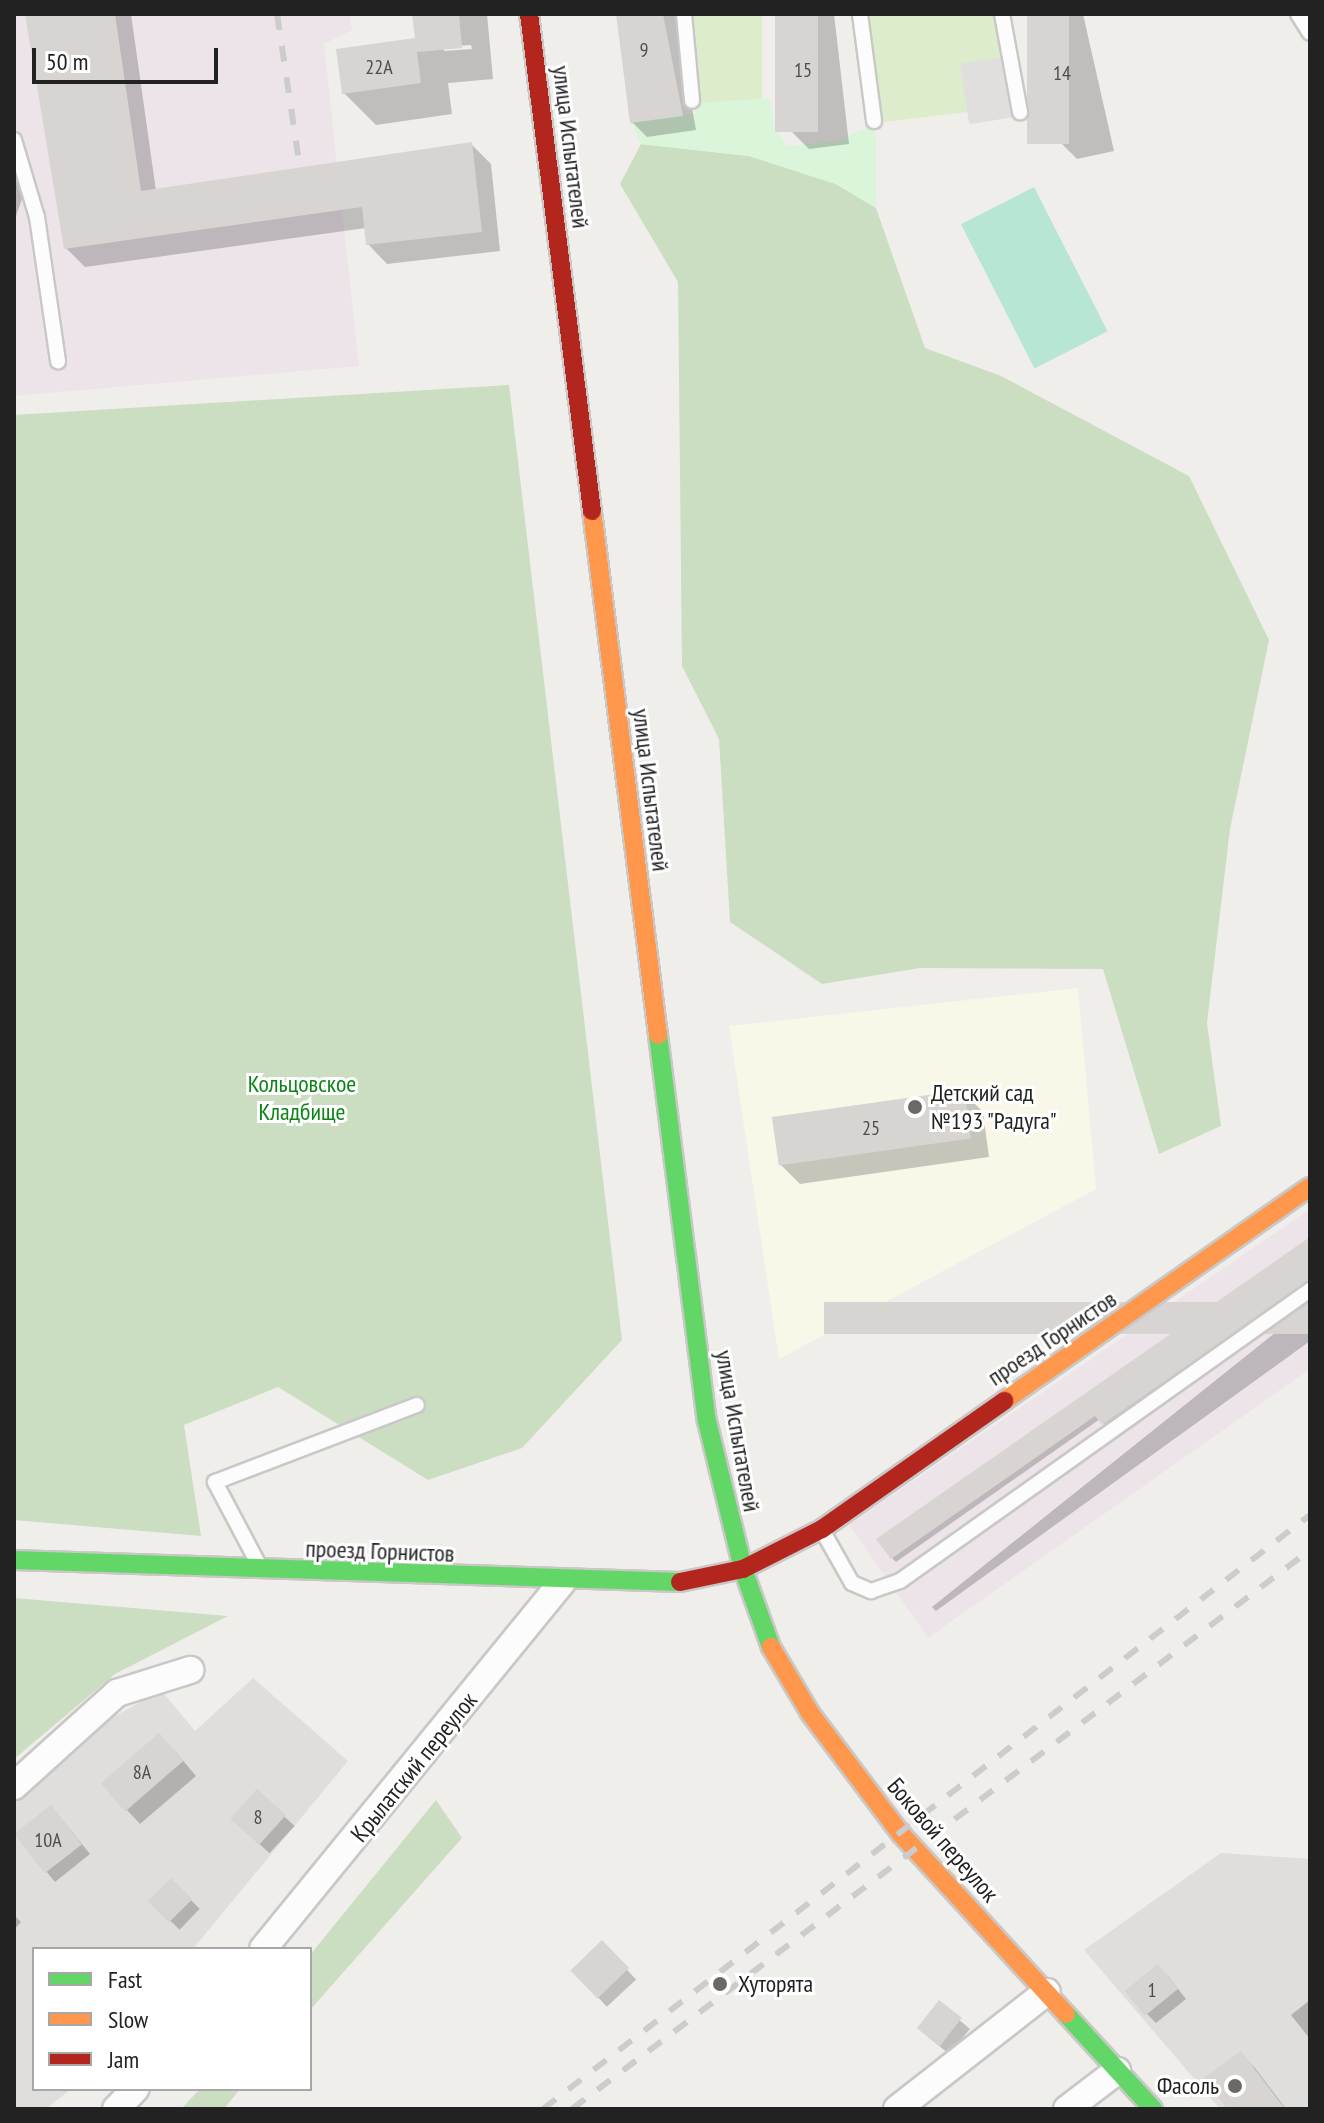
<!DOCTYPE html>
<html>
<head>
<meta charset="utf-8">
<style>
	body { margin:0 }
	#map { position:relative; width:1324px; height:2123px; overflow:hidden; background:#f0eeeb; font-family:"PT Sans Narrow",sans-serif }
	div>[style] { position:absolute }
	.residential>* { inset:0; background:#dfdedc }
	.industrial>* { inset:0; background:#ede4e9 }
	.education>* { inset:0; background:#f8f7e8 }
	.grass>* { inset:0; background:#ddeccb; transform-origin:0 0 }
	.forest>* { inset:0; background:#cbdec1 }
	.park>* { inset:0; background:#daf5da }
	.pitch>* { inset:0; background:#b7e6d2; transform-origin:0 0 }
	.parking>* { inset:0; background:#e0dfde; transform-origin:0 0 }
	.shadow>* { inset:0; background:#0003; transform-origin:0 0 }
	.building>* { inset:0; background:#d7d4d2; transform-origin:0 0 }
	.roads { filter:drop-shadow(2px 0 #c9c8c7) drop-shadow(-2px 0 #c9c8c7) drop-shadow(0 2px #c9c8c7) drop-shadow(0 -2px #c9c8c7) }
	.lane>* { height:14px; margin:-7px; padding:0 7px; transform-origin:7px; border-radius:7px; background:#fdfcfc }
	.street>* { height:26px; margin:-13px; padding:0 13px; transform-origin:13px; border-radius:13px; background:#fdfcfc }
	.fast>* { height:18px; margin:-9px; padding:0 9px; transform-origin:9px; border-radius:9px; background:#63d668 }
	.slow>* { height:18px; margin:-9px; padding:0 9px; transform-origin:9px; border-radius:9px; background:#ff974d }
	.jam>* { height:18px; margin:-9px; padding:0 9px; transform-origin:9px; border-radius:9px; background:#b3261e }
	.rail>* { height:6px; margin-top:-3px; transform-origin:0; background:repeating-linear-gradient(90deg,#ccc 0 16px,transparent 0 32px) }
	.dots>* { width:22px; height:22px; translate:-50% -50%; box-sizing:border-box; border:4px solid #fff; border-radius:50% }
	span { translate:-50% -50%; white-space:nowrap; text-align:center; line-height:1.15; -webkit-text-stroke:6px #fff; paint-order:stroke }
	.number-label { font-size:20px; color:#4f4e4e }
	.number-label span { -webkit-text-stroke-width:0 }
	.street-label { font-size:24px; color:#222 }
	.park-label { font-size:24px; color:#0c8416 }
	.poi-label { font-size:24px; color:#222 }
	.left { translate:0 -50%; text-align:left }
	.right { translate:-100% -50%; text-align:right }
	.frame { position:absolute; inset:0; border:16px solid #222; pointer-events:none }
	.legend { position:absolute; left:32px; top:1947px; width:280px; height:144px; box-sizing:border-box; background:#fff; border:2px solid #a7a7a7; margin:0; padding:10px 14px; list-style:none; font-size:24px; color:#222 }
	.legend li { display:flex; align-items:center; gap:16px; height:40px }
	.legend b { width:40px; border:2px solid #a7a7a7 }
	.scale { position:absolute; left:32px; top:48px; width:186px; height:36px; box-sizing:border-box; border:4px solid #222; border-top:0; padding-left:10px; font-size:24px; line-height:28px; white-space:nowrap; color:#222; -webkit-text-stroke:6px #fff; paint-order:stroke }
</style>
</head>
<body>
<div id="map">
	<div class="residential">
		<i style="clip-path:polygon(253px 1678px,348px 1761px,193px 1949px,34px 1949px,34px 2089px,71px 2089px,46px 2109px,14px 2109px,14px 1789px,59px 1748px,161px 1690px,195px 1731px)"></i>
		<i style="clip-path:polygon(1221px 1853px,1310px 1859px,1310px 2109px,1220px 2109px,1084px 1950px)"></i>
	</div>
	<div class="industrial">
		<i style="clip-path:polygon(14px 14px,350px 14px,352px 30px,324px 44px,359px 366px,14px 396px)"></i>
		<i style="clip-path:polygon(1310px 1209px,1310px 1369px,928px 1638px,849px 1525px)"></i>
	</div>
	<div class="education">
		<i style="clip-path:polygon(1078px 988px,1096px 1189px,779px 1359px,729px 1026px)"></i>
	</div>
	<div class="grass">
		<i style="left:688px;top:14px;width:74px;height:89px"></i>
		<i style="clip-path:polygon(863px 14px,995px 14px,1006px 57px,960px 66px,968px 112px,876px 123px)"></i>
	</div>
	<div class="forest">
		<i style="clip-path:polygon(641px 144px,749px 156px,836px 184px,876px 208px,925px 348px,1001px 376px,1189px 476px,1269px 640px,1230px 829px,1207px 1023px,1221px 1126px,1159px 1154px,1103px 969px,920px 968px,822px 984px,730px 922px,719px 739px,682px 666px,678px 282px,620px 184px)"></i>
		<i style="clip-path:polygon(509px 385px,622px 1340px,522px 1448px,428px 1480px,278px 1387px,184px 1425px,201px 1536px,14px 1520px,14px 415px)"></i>
		<i style="clip-path:polygon(14px 1598px,228px 1616px,115px 1674px,14px 1759px)"></i>
		<i style="clip-path:polygon(436px 1800px,462px 1838px,310px 2010px,310px 1955px)"></i>
		<i style="clip-path:polygon(200px 2089px,240px 2089px,224px 2109px,181px 2109px)"></i>
	</div>
	<div class="park">
		<i style="clip-path:polygon(770px 98px,775px 129px,787px 146px,837px 141px,876px 123px,876px 208px,836px 184px,749px 156px,641px 144px,630px 120px,695px 114px,694px 103px)"></i>
	</div>
	<div class="pitch">
		<i style="left:1034px;top:187px;width:162px;height:82px;rotate:63deg"></i>
	</div>
	<div class="parking">
		<i style="left:1016px;top:55px;width:61px;height:57px;rotate:81deg"></i>
	</div>
	<div class="shadow">
		<i style="clip-path:polygon(28px 14px,131px 14px,156px 191px,471px 144px,491px 164px,500px 251px,387px 264px,368px 244px,366px 228px,85px 267px,66px 248px)"></i>
		<i style="clip-path:polygon(evenodd,414px 14px,487px 14px,493px 79px,448px 83px,452px 114px,376px 125px,344px 93px,417px 40px,414px 14px,471px 45px,472px 49px,444px 51px,444px 47px,471px 45px)"></i>
		<i style="clip-path:polygon(618px 14px,675px 14px,696px 130px,647px 137px,632px 122px)"></i>
		<i style="clip-path:polygon(777px 14px,834px 14px,849px 144px,809px 149px,790px 130px)"></i>
		<i style="clip-path:polygon(1029px 14px,1083px 14px,1114px 151px,1077px 159px,1058px 140px)"></i>
		<i style="clip-path:polygon(14px 179px,25px 190px,14px 222px)"></i>
		<i style="clip-path:polygon(963px 1092px,983px 1112px,989px 1157px,800px 1184px,781px 1165px)"></i>
		<i style="clip-path:polygon(1310px 1240px,1310px 1285px,1108px 1428px,1100px 1419px,896px 1562px,892px 1558px)"></i>
		<i style="clip-path:polygon(1310px 1305px,1310px 1341px,936px 1611px,932px 1607px)"></i>
		<i style="clip-path:polygon(174px 1750px,196px 1776px,140px 1824px,126px 1809px)"></i>
		<i style="left:258px;top:1792px;width:50px;height:37px;rotate:43deg"></i>
		<i style="clip-path:polygon(60px 1817px,90px 1854px,55px 1882px,16px 1835px)"></i>
		<i style="left:171px;top:1881px;width:40px;height:29px;rotate:44deg"></i>
		<i style="clip-path:polygon(14px 1915px,21px 1922px,14px 1930px)"></i>
		<i style="left:602px;top:1943px;width:50px;height:40px;rotate:47deg"></i>
		<i style="clip-path:polygon(1168px 1976px,1186px 1999px,1156px 2023px,1147px 2014px)"></i>
		<i style="clip-path:polygon(1310px 2000px,1310px 2039px,1291px 2015px)"></i>
		<i style="clip-path:polygon(939px 2003px,970px 2029px,949px 2054px,928px 2037px)"></i>
		<i style="clip-path:polygon(1240px 2053px,1255px 2068px,1286px 2109px,1230px 2109px)"></i>
	</div>
	<div class="building">
		<i style="clip-path:polygon(25px 14px,115px 14px,141px 191px,472px 142px,482px 232px,366px 245px,362px 207px,64px 249px)"></i>
		<i style="clip-path:polygon(412px 14px,459px 14px,462px 48px,417px 52px,421px 83px,342px 94px,336px 49px,415px 38px)"></i>
		<i style="clip-path:polygon(616px 14px,663px 14px,683px 116px,630px 123px)"></i>
		<i style="left:775px;top:14px;width:43px;height:118px"></i>
		<i style="left:1027px;top:14px;width:42px;height:130px"></i>
		<i style="left:964px;top:1090px;width:49px;height:194px;rotate:82deg"></i>
		<i style="clip-path:polygon(1310px 1237px,1310px 1280px,1102px 1425px,1095px 1416px,891px 1559px,876px 1539px)"></i>
		<i style="left:1310px;top:1302px;width:32px;height:486px;rotate:90deg"></i>
		<i style="left:159px;top:1733px;width:37px;height:77px;rotate:49deg"></i>
		<i style="left:257px;top:1789px;width:39px;height:40px;rotate:42deg"></i>
		<i style="left:51px;top:1805px;width:50px;height:47px;rotate:52deg"></i>
		<i style="left:171px;top:1878px;width:30px;height:33px;rotate:45deg"></i>
		<i style="left:602px;top:1940px;width:39px;height:44px;rotate:46deg"></i>
		<i style="left:1158px;top:1964px;width:32px;height:43px;rotate:51deg"></i>
		<i style="left:939px;top:2000px;width:29px;height:36px;rotate:38deg"></i>
		<i style="clip-path:polygon(1241px 2051px,1285px 2109px,1227px 2109px,1204px 2078px)"></i>
	</div>
	<div class="roads">
		<div class="lane">
			<i style="left:684px;top:14px;width:87px;rotate:84.7deg"></i>
			<i style="left:860px;top:14px;width:108px;rotate:82.5deg"></i>
			<i style="left:1002px;top:14px;width:100px;rotate:79.6deg"></i>
			<i style="left:1298px;top:14px;width:22px;rotate:58deg"></i>
			<i style="left:14px;top:140px;width:80px;rotate:73.4deg"></i>
			<i style="left:37px;top:217px;width:146px;rotate:81.7deg"></i>
			<i style="left:822px;top:1530px;width:61px;rotate:60.5deg"></i>
			<i style="left:852px;top:1583px;width:21px;rotate:23deg"></i>
			<i style="left:871px;top:1591px;width:31px;rotate:-19deg"></i>
			<i style="left:900px;top:1581px;width:503px;rotate:-35.37deg"></i>
			<i style="left:260px;top:1567px;width:96px;rotate:-117.9deg"></i>
			<i style="left:215px;top:1482px;width:216px;rotate:-20.9deg"></i>
		</div>
		<div class="street">
			<i style="left:14px;top:1786px;width:139px;rotate:-42.1deg"></i>
			<i style="left:117px;top:1693px;width:77px;rotate:-17.5deg"></i>
			<i style="left:263px;top:1949px;width:473px;rotate:-50.8deg"></i>
			<i style="left:116px;top:2109px;width:28px;rotate:-46deg"></i>
			<i style="left:897px;top:2109px;width:190px;rotate:-38deg"></i>
			<i style="left:1067px;top:2109px;width:63px;rotate:-37.2deg"></i>
		</div>
		<div class="fast">
			<i style="left:658px;top:1035px;width:389px;rotate:82.8deg"></i>
			<i style="left:707px;top:1421px;width:152px;rotate:76.3deg"></i>
			<i style="left:743px;top:1569px;width:83px;rotate:70.3deg"></i>
			<i style="left:14px;top:1560px;width:666px;rotate:1.89deg"></i>
			<i style="left:1066px;top:2014px;width:129px;rotate:47.5deg"></i>
		</div>
		<div class="slow">
			<i style="left:592px;top:511px;width:528px;rotate:82.82deg"></i>
			<i style="left:1004px;top:1401px;width:373px;rotate:-35deg"></i>
			<i style="left:771px;top:1647px;width:77px;rotate:59.4deg"></i>
			<i style="left:810px;top:1713px;width:151px;rotate:53.1deg"></i>
			<i style="left:901px;top:1834px;width:244px;rotate:47.5deg"></i>
		</div>
		<div class="jam">
			<i style="left:529px;top:14px;width:501px;rotate:82.78deg"></i>
			<i style="left:680px;top:1582px;width:64px;rotate:-11.7deg"></i>
			<i style="left:743px;top:1569px;width:89px;rotate:-26.9deg"></i>
			<i style="left:822px;top:1529px;width:223px;rotate:-35.1deg"></i>
		</div>
	</div>
	<div class="rail">
		<i style="left:277px;top:14px;width:143px;rotate:81.5deg"></i>
		<i style="left:543px;top:2109px;width:970px;rotate:-37.76deg"></i>
		<i style="left:572px;top:2109px;width:926px;rotate:-37.14deg"></i>
	</div>
	<div class="dots">
		<i style="left:915px;top:1107px;background:#6a6968"></i>
		<i style="left:720px;top:1984px;background:#6a6968"></i>
		<i style="left:1235px;top:2086px;background:#6a6968"></i>
	</div>
	<div class="number-label">
		<span style="left:644px;top:50px">9</span>
		<span style="left:379px;top:67px">22А</span>
		<span style="left:803px;top:70px">15</span>
		<span style="left:1062px;top:73px">14</span>
		<span style="left:871px;top:1128px">25</span>
		<span style="left:142px;top:1772px">8А</span>
		<span style="left:258px;top:1817px">8</span>
		<span style="left:48px;top:1840px">10А</span>
		<span style="left:1152px;top:1990px">1</span>
	</div>
	<div class="street-label">
		<span style="left:571px;top:147px;rotate:83deg">улица Испытателей</span>
		<span style="left:651px;top:790px;rotate:83deg">улица Испытателей</span>
		<span style="left:1052px;top:1338px;rotate:-34deg">проезд Горнистов</span>
		<span style="left:738px;top:1431px;rotate:80deg">улица Испытателей</span>
		<span style="left:380px;top:1551px;rotate:2deg">проезд Горнистов</span>
		<span style="left:414px;top:1767px;rotate:-51deg">Крылатский переулок</span>
		<span style="left:943px;top:1840px;rotate:49deg">Боковой переулок</span>
	</div>
	<div class="park-label">
		<span style="left:302px;top:1098px">Кольцовское<br>Кладбище</span>
	</div>
	<div class="poi-label">
		<span class="left" style="left:931px;top:1107px">Детский сад<br>№193 "Радуга"</span>
		<span class="left" style="left:738px;top:1984px">Хуторята</span>
		<span class="right" style="left:1219px;top:2086px">Фасоль</span>
	</div>
	<div class="frame"></div>
	<ul class="legend">
	<li><b style="height:10px;background:#63d668"></b>Fast</li>
	<li><b style="height:10px;background:#ff974d"></b>Slow</li>
	<li><b style="height:10px;background:#b3261e"></b>Jam</li>
	</ul>
	<div class="scale">50 m</div>
</div>
</body>
</html>
